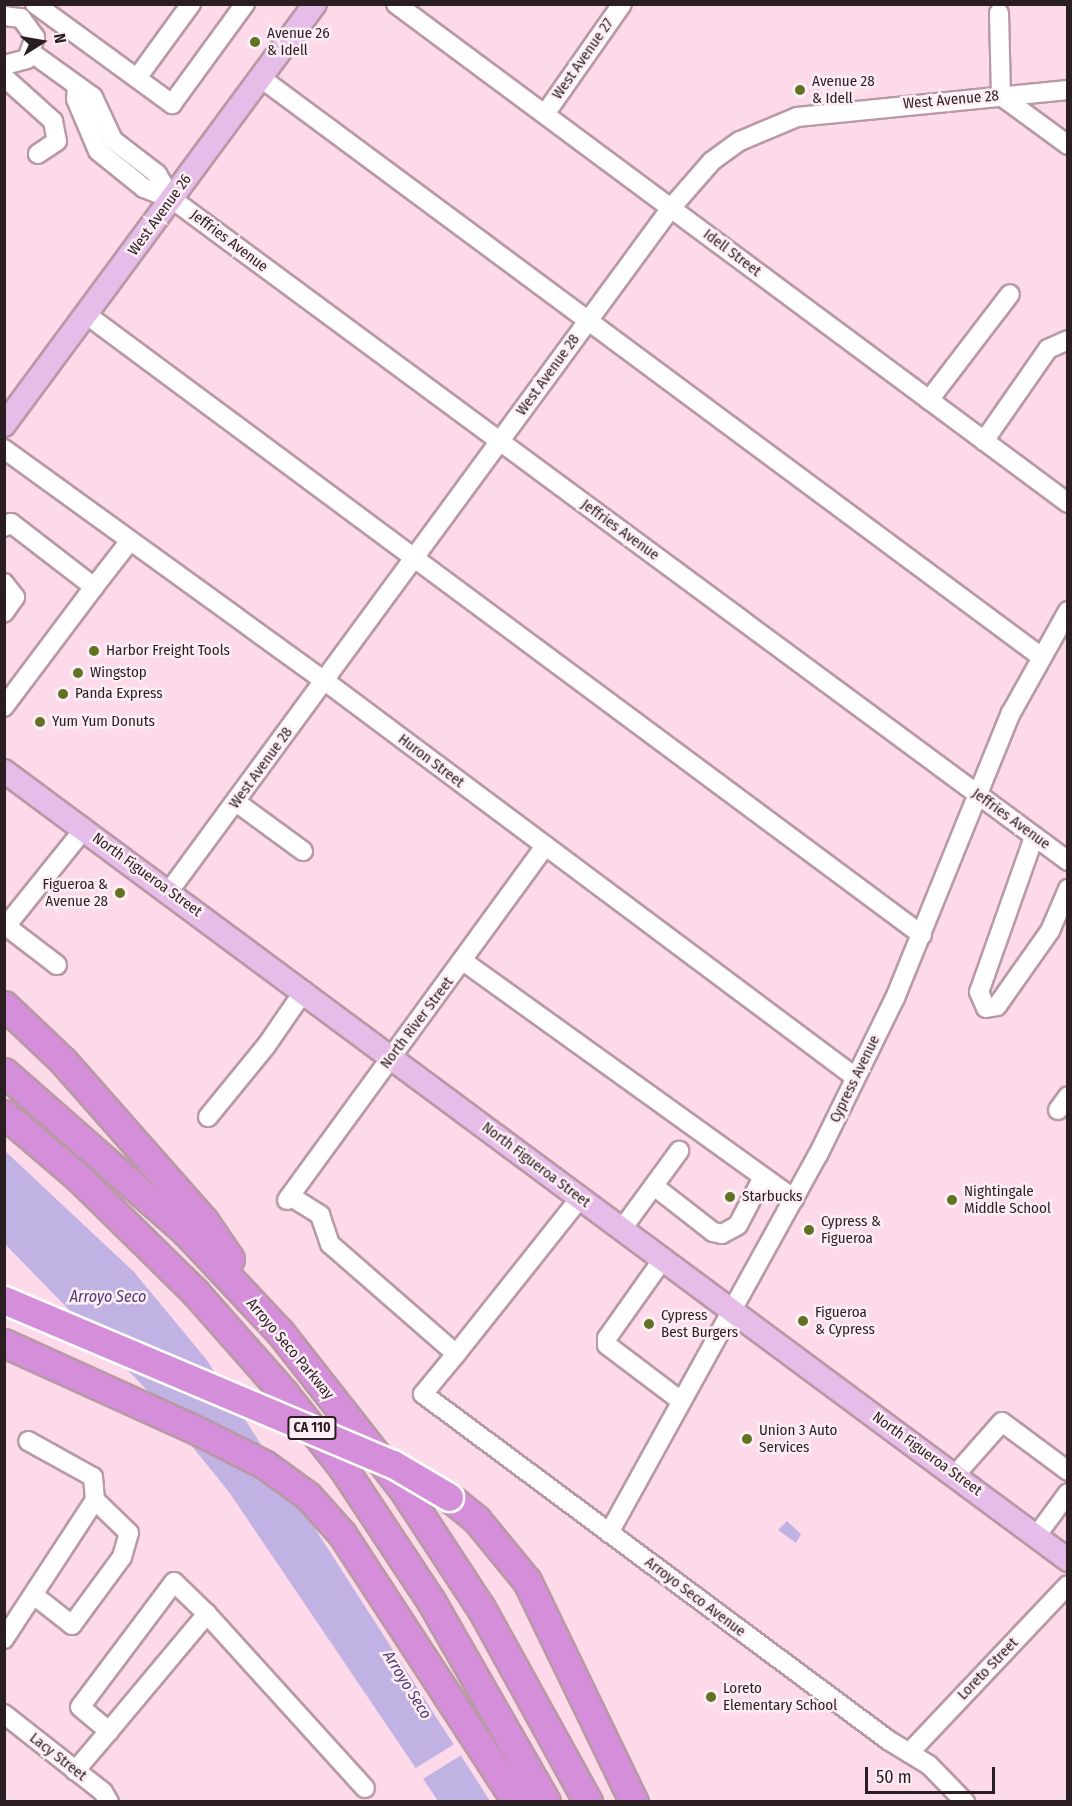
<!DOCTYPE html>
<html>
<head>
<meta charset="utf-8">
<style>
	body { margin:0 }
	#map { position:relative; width:1072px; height:1806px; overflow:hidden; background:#fddae9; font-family:"Fira Sans Condensed",sans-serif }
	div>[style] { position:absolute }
	.water>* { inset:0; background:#c1b2e4 }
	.pier>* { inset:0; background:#fddae9; transform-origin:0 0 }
	.roads { filter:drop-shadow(2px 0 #b999a6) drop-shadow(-2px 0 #b999a6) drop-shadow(0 2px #b999a6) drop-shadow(0 -2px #b999a6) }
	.minor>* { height:18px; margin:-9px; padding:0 9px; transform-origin:9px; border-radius:9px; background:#fff }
	.major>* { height:22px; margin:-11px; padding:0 11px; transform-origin:11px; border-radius:11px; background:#e6bce9 }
	.highway>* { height:27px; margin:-13.5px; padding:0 13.5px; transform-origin:13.5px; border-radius:13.5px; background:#d58fda }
	.bridges { filter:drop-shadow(2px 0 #fff) drop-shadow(-2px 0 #fff) drop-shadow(0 2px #fff) drop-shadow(0 -2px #fff) }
	.highway-bridge>* { height:27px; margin:-13.5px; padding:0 13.5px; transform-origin:13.5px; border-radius:13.5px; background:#d58fda }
	.dots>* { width:16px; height:16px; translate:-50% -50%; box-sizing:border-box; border:3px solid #fceef4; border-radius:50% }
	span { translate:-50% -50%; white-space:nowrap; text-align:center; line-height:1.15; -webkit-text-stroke:5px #fceef4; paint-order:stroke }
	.shield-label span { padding:2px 4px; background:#fceef4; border:2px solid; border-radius:4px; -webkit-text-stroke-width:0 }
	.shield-label { font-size:14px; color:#2a1e23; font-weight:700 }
	.poi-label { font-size:15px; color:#2a1e23 }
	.left { translate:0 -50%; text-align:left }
	.right { translate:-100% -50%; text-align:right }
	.street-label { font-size:15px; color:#2a1e23 }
	.water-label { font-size:16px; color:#513b78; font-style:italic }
	.frame { position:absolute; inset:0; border:6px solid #2a1e23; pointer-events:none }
	.north { position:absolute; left:12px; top:12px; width:60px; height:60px; -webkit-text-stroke:4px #fceef4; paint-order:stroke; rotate:79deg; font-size:16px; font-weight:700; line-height:24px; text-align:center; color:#2a1e23 }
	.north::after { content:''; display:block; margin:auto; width:21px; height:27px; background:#2a1e23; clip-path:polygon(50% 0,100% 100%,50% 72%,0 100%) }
	.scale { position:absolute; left:865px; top:1767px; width:130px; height:27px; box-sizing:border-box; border:3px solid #2a1e23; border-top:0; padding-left:8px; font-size:18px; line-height:21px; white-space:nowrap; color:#2a1e23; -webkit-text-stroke:4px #fceef4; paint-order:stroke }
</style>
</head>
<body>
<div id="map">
	<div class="water">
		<i style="clip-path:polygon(4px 1150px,134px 1272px,206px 1359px,490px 1801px,438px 1801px,229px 1492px,144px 1387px,5px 1244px)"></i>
		<i style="clip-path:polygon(787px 1521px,801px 1534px,796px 1543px,778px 1530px)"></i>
	</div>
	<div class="pier">
		<i style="left:456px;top:1743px;width:13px;height:51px;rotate:58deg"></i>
	</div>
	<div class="roads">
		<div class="minor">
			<i style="left:35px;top:4px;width:170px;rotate:36.1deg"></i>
			<i style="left:172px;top:104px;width:124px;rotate:-53.9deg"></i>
			<i style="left:396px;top:4px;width:837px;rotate:36.6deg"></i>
			<i style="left:999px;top:13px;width:83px;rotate:88.6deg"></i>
			<i style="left:1001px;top:96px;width:83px;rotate:36.2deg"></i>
			<i style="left:4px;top:16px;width:17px;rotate:7deg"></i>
			<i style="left:21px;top:18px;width:24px;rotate:54deg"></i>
			<i style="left:35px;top:37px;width:23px;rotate:110deg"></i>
			<i style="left:27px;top:59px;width:24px;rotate:165deg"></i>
			<i style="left:32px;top:53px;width:75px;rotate:35.8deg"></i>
			<i style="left:93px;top:97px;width:47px;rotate:65.1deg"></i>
			<i style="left:113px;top:140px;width:56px;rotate:37.7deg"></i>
			<i style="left:157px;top:174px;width:29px;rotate:59deg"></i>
			<i style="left:4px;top:77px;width:66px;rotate:41.9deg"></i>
			<i style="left:53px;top:121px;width:20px;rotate:79deg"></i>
			<i style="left:57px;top:141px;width:23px;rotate:146deg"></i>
			<i style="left:137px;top:78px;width:92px;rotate:-53.9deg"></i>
			<i style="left:261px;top:78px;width:970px;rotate:36.57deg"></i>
			<i style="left:77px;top:86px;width:13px;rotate:94deg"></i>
			<i style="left:76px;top:99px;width:56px;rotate:67.1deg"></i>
			<i style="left:98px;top:151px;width:59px;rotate:38.8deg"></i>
			<i style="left:144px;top:188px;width:30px;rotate:21deg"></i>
			<i style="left:172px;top:199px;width:1114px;rotate:36.46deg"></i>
			<i style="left:545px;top:114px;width:134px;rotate:-55deg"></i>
			<i style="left:87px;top:315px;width:1040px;rotate:36.59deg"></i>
			<i style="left:929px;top:400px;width:133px;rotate:-52.6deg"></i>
			<i style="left:984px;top:441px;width:112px;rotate:-55.2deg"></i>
			<i style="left:1048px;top:349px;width:22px;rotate:-24deg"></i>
			<i style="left:4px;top:449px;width:396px;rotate:35.9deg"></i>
			<i style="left:325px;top:681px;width:662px;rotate:36.77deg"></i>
			<i style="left:4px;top:527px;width:8px;rotate:-30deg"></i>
			<i style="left:11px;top:523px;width:105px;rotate:37.6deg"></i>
			<i style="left:94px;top:587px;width:150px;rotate:126.9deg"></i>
			<i style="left:4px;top:583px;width:18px;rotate:52deg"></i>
			<i style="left:15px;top:597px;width:19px;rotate:125deg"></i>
			<i style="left:94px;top:587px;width:57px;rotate:-52.1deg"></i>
			<i style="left:236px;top:802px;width:83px;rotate:36.2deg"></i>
			<i style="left:1034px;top:837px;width:164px;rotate:109.5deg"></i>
			<i style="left:979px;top:992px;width:17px;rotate:66deg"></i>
			<i style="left:986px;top:1008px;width:11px;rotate:-10deg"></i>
			<i style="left:997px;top:1006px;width:92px;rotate:-54.8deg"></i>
			<i style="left:1050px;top:931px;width:46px;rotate:-66.8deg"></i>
			<i style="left:170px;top:890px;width:846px;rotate:-53.7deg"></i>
			<i style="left:671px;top:208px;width:62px;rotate:-48.9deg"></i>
			<i style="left:712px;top:161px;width:34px;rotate:-36deg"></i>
			<i style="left:740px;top:141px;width:62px;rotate:-22.8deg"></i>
			<i style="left:797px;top:117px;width:272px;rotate:-5.7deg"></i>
			<i style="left:463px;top:961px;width:408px;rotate:35.7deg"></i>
			<i style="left:57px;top:965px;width:64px;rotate:-142.6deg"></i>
			<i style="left:6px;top:926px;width:124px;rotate:-51.2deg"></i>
			<i style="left:1058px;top:1110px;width:17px;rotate:-54deg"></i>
			<i style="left:208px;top:1117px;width:92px;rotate:-50.8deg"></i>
			<i style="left:266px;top:1046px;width:67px;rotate:-55.4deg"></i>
			<i style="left:654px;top:1186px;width:75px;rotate:37.9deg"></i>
			<i style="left:713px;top:1232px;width:9px;rotate:13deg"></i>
			<i style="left:722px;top:1234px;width:18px;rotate:-29deg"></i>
			<i style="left:738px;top:1225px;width:54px;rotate:-62.5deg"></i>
			<i style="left:290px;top:1196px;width:36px;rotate:32deg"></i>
			<i style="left:320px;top:1215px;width:31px;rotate:71deg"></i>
			<i style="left:330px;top:1244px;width:167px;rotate:41.1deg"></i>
			<i style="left:456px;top:1354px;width:52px;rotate:129.5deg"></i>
			<i style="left:423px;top:1394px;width:580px;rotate:36.65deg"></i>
			<i style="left:888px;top:1740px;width:48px;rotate:31.4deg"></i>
			<i style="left:929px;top:1765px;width:52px;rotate:45.8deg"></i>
			<i style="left:287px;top:1200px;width:438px;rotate:-53.9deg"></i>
			<i style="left:622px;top:1229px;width:97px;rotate:-53.8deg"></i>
			<i style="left:663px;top:1259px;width:97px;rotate:125.3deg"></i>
			<i style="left:607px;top:1338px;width:7px;rotate:90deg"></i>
			<i style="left:607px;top:1345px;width:93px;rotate:37.1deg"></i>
			<i style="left:456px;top:1354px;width:199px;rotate:-51.5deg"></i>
			<i style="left:956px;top:1474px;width:69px;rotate:-48.5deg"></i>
			<i style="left:1002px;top:1422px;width:82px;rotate:36.6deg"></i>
			<i style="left:609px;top:1533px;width:432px;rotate:-61.1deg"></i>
			<i style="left:818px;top:1155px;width:175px;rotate:-63.9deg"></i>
			<i style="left:895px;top:998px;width:308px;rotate:-67.9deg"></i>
			<i style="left:1011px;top:713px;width:117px;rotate:-60.8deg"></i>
			<i style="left:1037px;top:1535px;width:52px;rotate:-53.6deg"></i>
			<i style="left:35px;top:1596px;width:47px;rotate:38.1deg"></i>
			<i style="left:72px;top:1625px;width:84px;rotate:-53.7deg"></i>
			<i style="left:122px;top:1557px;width:25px;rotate:-74deg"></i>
			<i style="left:129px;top:1533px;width:47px;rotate:-135.9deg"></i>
			<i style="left:207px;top:1614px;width:235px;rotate:47.8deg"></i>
			<i style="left:4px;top:1639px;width:166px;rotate:-56.8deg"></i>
			<i style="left:95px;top:1500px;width:23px;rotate:-95deg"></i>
			<i style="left:93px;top:1477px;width:74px;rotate:-151deg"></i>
			<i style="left:4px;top:1714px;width:126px;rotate:38.2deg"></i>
			<i style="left:103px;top:1792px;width:12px;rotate:59deg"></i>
			<i style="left:909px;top:1753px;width:231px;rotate:-46.6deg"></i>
			<i style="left:75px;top:1771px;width:52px;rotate:-49.6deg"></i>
			<i style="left:109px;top:1731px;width:153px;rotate:-50.1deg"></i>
			<i style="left:207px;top:1614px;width:46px;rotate:-135.9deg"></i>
			<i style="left:174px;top:1582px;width:156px;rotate:126.9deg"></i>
			<i style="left:80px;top:1707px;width:38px;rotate:40deg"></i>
		</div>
		<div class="major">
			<i style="left:4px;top:425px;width:523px;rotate:-53.55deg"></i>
			<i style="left:4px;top:771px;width:1325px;rotate:36.56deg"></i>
		</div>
		<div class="highway">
			<i style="left:4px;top:1005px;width:81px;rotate:43.5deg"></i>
			<i style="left:63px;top:1061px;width:213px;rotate:48.6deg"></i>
			<i style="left:204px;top:1221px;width:46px;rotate:55.6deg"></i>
			<i style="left:4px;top:1072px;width:242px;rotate:41.3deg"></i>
			<i style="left:186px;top:1232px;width:137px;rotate:46.8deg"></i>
			<i style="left:280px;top:1332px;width:199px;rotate:51.9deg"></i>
			<i style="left:403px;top:1489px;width:142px;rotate:56.8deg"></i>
			<i style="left:481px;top:1608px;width:222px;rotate:61.1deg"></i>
			<i style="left:4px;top:1114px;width:99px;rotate:40.5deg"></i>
			<i style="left:79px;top:1178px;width:163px;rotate:44.5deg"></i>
			<i style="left:195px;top:1292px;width:135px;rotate:48.6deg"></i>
			<i style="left:284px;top:1393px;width:95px;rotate:51.8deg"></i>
			<i style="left:343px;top:1468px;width:159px;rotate:56.5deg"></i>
			<i style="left:431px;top:1601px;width:232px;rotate:60.2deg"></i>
			<i style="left:4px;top:1343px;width:215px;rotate:24.4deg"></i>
			<i style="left:200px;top:1432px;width:72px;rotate:26.6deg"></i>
			<i style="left:264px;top:1464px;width:54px;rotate:36deg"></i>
			<i style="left:308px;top:1496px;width:51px;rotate:48.2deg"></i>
			<i style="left:342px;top:1534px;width:320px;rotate:56.9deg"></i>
			<i style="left:449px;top:1497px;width:36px;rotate:39deg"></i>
			<i style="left:477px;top:1520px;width:79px;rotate:50.7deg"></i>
			<i style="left:527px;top:1581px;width:246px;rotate:64.2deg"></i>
		</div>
	</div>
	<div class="bridges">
		<div class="highway-bridge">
			<i style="left:4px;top:1300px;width:422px;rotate:22.9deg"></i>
			<i style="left:393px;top:1464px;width:65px;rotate:30.5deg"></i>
		</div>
	</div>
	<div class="dots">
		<i style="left:255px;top:42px;background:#617322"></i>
		<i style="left:800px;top:90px;background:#617322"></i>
		<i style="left:94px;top:651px;background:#617322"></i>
		<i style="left:78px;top:673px;background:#617322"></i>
		<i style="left:63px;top:694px;background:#617322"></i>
		<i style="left:40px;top:722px;background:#617322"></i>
		<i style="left:120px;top:893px;background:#617322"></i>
		<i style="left:730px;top:1197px;background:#617322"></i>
		<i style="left:952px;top:1200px;background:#617322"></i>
		<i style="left:809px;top:1230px;background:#617322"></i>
		<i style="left:803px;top:1321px;background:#617322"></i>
		<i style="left:649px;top:1324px;background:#617322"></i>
		<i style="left:747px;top:1439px;background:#617322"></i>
		<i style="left:711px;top:1697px;background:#617322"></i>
	</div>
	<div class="shield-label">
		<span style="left:312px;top:1428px">CA 110</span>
	</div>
	<div class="poi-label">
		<span class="left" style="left:267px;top:42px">Avenue 26<br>&amp; Idell</span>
		<span class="left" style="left:812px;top:90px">Avenue 28<br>&amp; Idell</span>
		<span class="left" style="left:106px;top:651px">Harbor Freight Tools</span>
		<span class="left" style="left:90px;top:673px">Wingstop</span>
		<span class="left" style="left:75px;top:694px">Panda Express</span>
		<span class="left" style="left:52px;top:722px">Yum Yum Donuts</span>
		<span class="right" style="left:108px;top:893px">Figueroa &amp;<br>Avenue 28</span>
		<span class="left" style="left:964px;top:1200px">Nightingale<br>Middle School</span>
		<span class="left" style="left:742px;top:1197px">Starbucks</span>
		<span class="left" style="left:821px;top:1230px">Cypress &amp;<br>Figueroa</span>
		<span class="left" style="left:815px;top:1321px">Figueroa<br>&amp; Cypress</span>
		<span class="left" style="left:661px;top:1324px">Cypress<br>Best Burgers</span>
		<span class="left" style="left:759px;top:1439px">Union 3 Auto<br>Services</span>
		<span class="left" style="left:723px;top:1697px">Loreto<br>Elementary School</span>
	</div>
	<div class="street-label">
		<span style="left:583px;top:59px;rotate:-55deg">West Avenue 27</span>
		<span style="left:951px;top:100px;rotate:-5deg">West Avenue 28</span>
		<span style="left:160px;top:215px;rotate:-54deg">West Avenue 26</span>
		<span style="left:229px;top:241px;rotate:37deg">Jeffries Avenue</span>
		<span style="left:732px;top:253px;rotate:37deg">Idell Street</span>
		<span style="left:548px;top:375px;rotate:-54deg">West Avenue 28</span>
		<span style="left:620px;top:530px;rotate:36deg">Jeffries Avenue</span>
		<span style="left:431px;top:761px;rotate:37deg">Huron Street</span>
		<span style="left:261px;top:768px;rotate:-54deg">West Avenue 28</span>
		<span style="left:1011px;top:819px;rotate:36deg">Jeffries Avenue</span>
		<span style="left:147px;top:875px;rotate:36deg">North Figueroa Street</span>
		<span style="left:417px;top:1023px;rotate:-53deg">North River Street</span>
		<span style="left:855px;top:1079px;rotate:-64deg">Cypress Avenue</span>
		<span style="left:536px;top:1165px;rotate:37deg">North Figueroa Street</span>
		<span style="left:290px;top:1349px;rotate:50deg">Arroyo Seco Parkway</span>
		<span style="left:927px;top:1454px;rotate:36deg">North Figueroa Street</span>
		<span style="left:695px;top:1597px;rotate:37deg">Arroyo Seco Avenue</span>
		<span style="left:988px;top:1669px;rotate:-46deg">Loreto Street</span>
		<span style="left:58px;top:1757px;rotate:38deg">Lacy Street</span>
	</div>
	<div class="water-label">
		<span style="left:108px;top:1297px">Arroyo Seco</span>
		<span style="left:407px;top:1685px;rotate:58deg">Arroyo Seco</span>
	</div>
	<div class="frame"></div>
	<div class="north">N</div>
	<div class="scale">50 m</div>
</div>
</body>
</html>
